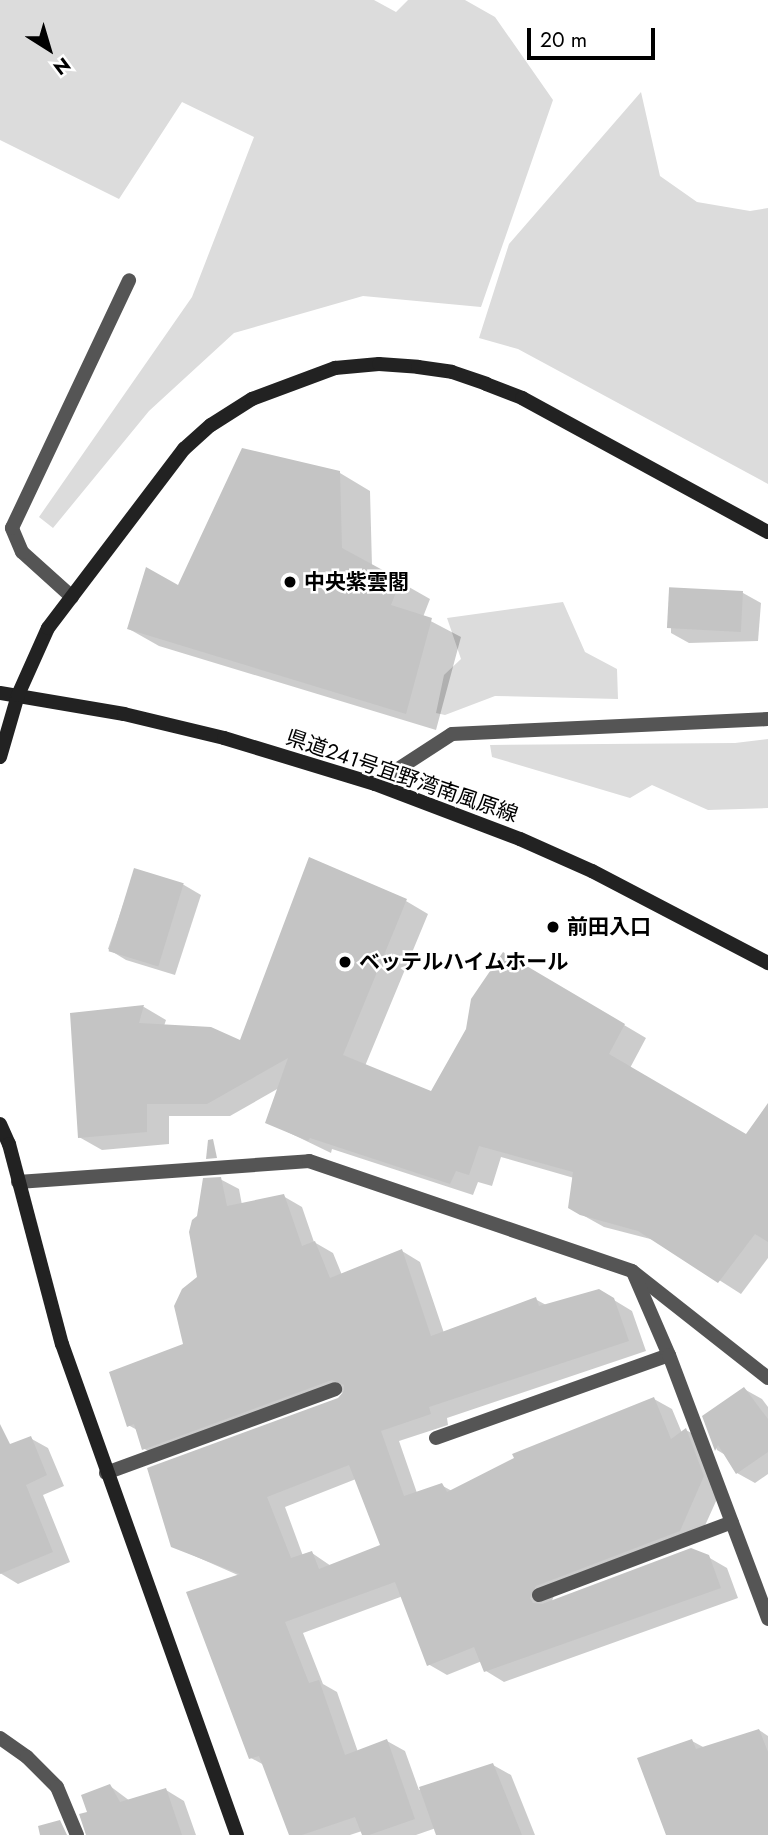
<!DOCTYPE html>
<html>
<head>
<meta charset="utf-8">
<style>
	body { margin:0 }
	#map { position:relative; width:768px; height:1835px; overflow:hidden; background:#fff; font-family:Jost,"Noto Sans JP",sans-serif }
	div>[style] { position:absolute }
	.green>* { inset:0; background:#dcdcdc }
	.shadow>* { inset:0; background:#0003 }
	.building>* { inset:0; background:#c4c4c4; transform-origin:0 0 }
	.lane>* { height:14px; margin:-7px; padding:0 7px; transform-origin:7px; border-radius:7px; background:#555 }
	.street>* { height:14px; margin:-7px; padding:0 7px; transform-origin:7px; border-radius:7px; background:#555 }
	.secondary>* { height:14px; margin:-7px; padding:0 7px; transform-origin:7px; border-radius:7px; background:#222 }
	.dots>* { width:19px; height:19px; translate:-50% -50%; box-sizing:border-box; border:4px solid #fff; border-radius:50% }
	span { translate:-50% -50%; white-space:nowrap; text-align:center; line-height:1.15; -webkit-text-stroke:5px #fff; paint-order:stroke }
	.poi-label { font-size:21px; color:#000; font-weight:700 }
	.left { translate:0 -50%; text-align:left }
	.street-label { font-size:21px; color:#000 }
	.north { position:absolute; left:14px; top:14px; width:70px; height:70px; -webkit-text-stroke:5px #fff; paint-order:stroke; rotate:143deg; font-size:19px; font-weight:700; line-height:28px; text-align:center; color:#000 }
	.north::after { content:''; display:block; margin:auto; width:24px; height:32px; background:#000; clip-path:polygon(50% 0,100% 100%,50% 72%,0 100%) }
	.scale { position:absolute; left:527px; top:28px; width:128px; height:32px; box-sizing:border-box; border:4px solid #000; border-top:0; padding-left:9px; font-size:21px; line-height:24px; white-space:nowrap; color:#000; -webkit-text-stroke:5px #fff; paint-order:stroke }
</style>
</head>
<body>
<div id="map">
	<div class="green">
		<i style="clip-path:polygon(0 0,374px 0,396px 12px,408px 0,465px 0,495px 17px,553px 100px,481px 307px,363px 296px,234px 333px,149px 411px,53px 528px,39px 517px,192px 297px,254px 137px,182px 102px,119px 199px,0 140px)"></i>
		<i style="clip-path:polygon(641px 92px,660px 176px,697px 202px,750px 211px,768px 208px,768px 484px,518px 349px,479px 338px,509px 244px)"></i>
		<i style="clip-path:polygon(563px 602px,585px 652px,617px 669px,618px 699px,495px 696px,445px 715px,436px 713px,444px 675px,461px 659px,447px 618px)"></i>
		<i style="clip-path:polygon(768px 739px,768px 808px,708px 810px,652px 785px,630px 798px,492px 757px,490px 745px,735px 743px)"></i>
	</div>
	<div class="shadow">
		<i style="clip-path:polygon(340px 473px,370px 491px,372px 566px,430px 599px,423px 617px,461px 637px,436px 730px,159px 646px,129px 629px,179px 587px)"></i>
		<i style="clip-path:polygon(671px 593px,743px 593px,761px 603px,758px 641px,689px 643px,671px 633px)"></i>
		<i style="clip-path:polygon(135px 870px,184px 885px,201px 895px,175px 975px,126px 960px,108px 949px)"></i>
		<i style="clip-path:polygon(406px 901px,428px 914px,365px 1066px,431px 1093px,468px 1030px,504px 954px,646px 1038px,630px 1068px,746px 1136px,768px 1126px,768px 1258px,741px 1294px,658px 1241px,604px 1227px,570px 1208px,574px 1178px,501px 1157px,492px 1186px,478px 1182px,473px 1195px,332px 1149px,331px 1153px,267px 1122px,279px 1088px,230px 1116px,169px 1116px,169px 1144px,102px 1150px,79px 1137px,72px 1014px,144px 1007px,166px 1020px,164px 1026px,241px 1042px)"></i>
		<i style="clip-path:polygon(evenodd,220px 1179px,239px 1189px,242px 1205px,283px 1196px,302px 1207px,314px 1242px,333px 1253px,342px 1275px,402px 1251px,420px 1262px,444px 1333px,535px 1299px,548px 1306px,599px 1291px,632px 1311px,646px 1351px,447px 1418px,448px 1425px,399px 1441px,417px 1493px,441px 1485px,452px 1491px,654px 1399px,672px 1409px,682px 1433px,686px 1430px,704px 1440px,722px 1488px,698px 1541px,554px 1596px,551px 1603px,708px 1557px,727px 1568px,738px 1598px,504px 1682px,486px 1671px,482px 1661px,447px 1675px,428px 1664px,403px 1596px,303px 1633px,323px 1684px,337px 1692px,358px 1752px,387px 1741px,405px 1751px,419px 1790px,493px 1765px,511px 1775px,535px 1835px,438px 1835px,436px 1828px,416px 1835px,364px 1835px,362px 1831px,350px 1835px,291px 1835px,264px 1765px,251px 1758px,240px 1576px,172px 1546px,347px 1391px,162px 1459px,143px 1448px,139px 1431px,128px 1425px,185px 1345px,199px 1278px,199px 1217px,220px 1179px,356px 1479px,382px 1546px,331px 1566px,312px 1553px,303px 1556px,285px 1507px,356px 1479px)"></i>
		<i style="clip-path:polygon(744px 1389px,762px 1399px,768px 1407px,768px 1474px,755px 1483px,737px 1473px,727px 1456px,717px 1450px,704px 1417px)"></i>
		<i style="clip-path:polygon(30px 1438px,48px 1448px,64px 1486px,43px 1495px,70px 1562px,18px 1584px,0 1573px,0 1450px)"></i>
		<i style="clip-path:polygon(759px 1730px,768px 1736px,768px 1835px,668px 1835px,692px 1741px,705px 1748px)"></i>
		<i style="clip-path:polygon(110px 1786px,130px 1801px,166px 1790px,184px 1801px,196px 1835px,98px 1835px)"></i>
	</div>
	<div class="building">
		<i style="clip-path:polygon(242px 448px,340px 471px,342px 548px,401px 580px,391px 605px,432px 618px,406px 714px,127px 629px,146px 567px,178px 585px)"></i>
		<i style="left:743px;top:591px;width:41px;height:74px;rotate:93deg"></i>
		<i style="clip-path:polygon(309px 857px,407px 899px,343px 1055px,431px 1091px,466px 1029px,471px 999px,503px 952px,625px 1024px,609px 1054px,746px 1134px,768px 1103px,768px 1242px,755px 1234px,718px 1283px,638px 1231px,580px 1215px,568px 1208px,573px 1172px,479px 1146px,469px 1175px,456px 1171px,450px 1184px,310px 1138px,308px 1141px,265px 1123px,288px 1058px,207px 1104px,147px 1104px,147px 1132px,78px 1138px,70px 1013px,144px 1005px,139px 1023px,211px 1027px,240px 1040px)"></i>
		<i style="left:134px;top:868px;width:52px;height:87px;rotate:17deg"></i>
		<i style="clip-path:polygon(213px 1139px,217px 1158px,206px 1159px,208px 1140px)"></i>
		<i style="clip-path:polygon(evenodd,221px 1177px,227px 1206px,284px 1194px,302px 1246px,315px 1241px,330px 1278px,402px 1249px,431px 1336px,536px 1297px,539px 1306px,599px 1289px,614px 1298px,629px 1341px,429px 1407px,431px 1414px,381px 1431px,404px 1496px,442px 1483px,447px 1492px,514px 1458px,512px 1454px,654px 1397px,671px 1439px,686px 1428px,704px 1476px,680px 1531px,536px 1586px,530px 1598px,533px 1603px,542px 1604px,691px 1548px,709px 1555px,721px 1588px,484px 1672px,474px 1647px,427px 1666px,395px 1582px,285px 1622px,309px 1683px,319px 1680px,345px 1755px,387px 1739px,415px 1819px,369px 1835px,362px 1835px,355px 1817px,302px 1835px,289px 1835px,259px 1756px,249px 1759px,186px 1592px,240px 1574px,171px 1547px,147px 1468px,338px 1398px,344px 1391px,344px 1385px,332px 1380px,142px 1450px,134px 1424px,127px 1427px,109px 1372px,183px 1344px,174px 1306px,182px 1289px,197px 1277px,189px 1232px,192px 1220px,197px 1216px,203px 1178px,221px 1177px,349px 1465px,380px 1545px,319px 1569px,312px 1551px,291px 1558px,267px 1497px,349px 1465px)"></i>
		<i style="clip-path:polygon(744px 1387px,768px 1419px,768px 1452px,736px 1474px,718px 1445px,715px 1451px,702px 1416px)"></i>
		<i style="clip-path:polygon(0 1424px,10px 1444px,31px 1436px,47px 1475px,26px 1485px,53px 1552px,0 1574px)"></i>
		<i style="clip-path:polygon(759px 1729px,768px 1752px,768px 1835px,666px 1835px,637px 1758px,692px 1739px,696px 1749px)"></i>
		<i style="clip-path:polygon(493px 1763px,522px 1835px,436px 1835px,419px 1787px)"></i>
		<i style="clip-path:polygon(110px 1784px,120px 1802px,166px 1788px,182px 1835px,86px 1835px,79px 1814px,87px 1812px,81px 1795px)"></i>
		<i style="clip-path:polygon(60px 1820px,67px 1835px,40px 1835px,38px 1826px)"></i>
	</div>
	<div class="lane">
		<i style="left:72px;top:597px;width:67px;rotate:-138deg"></i>
		<i style="left:22px;top:552px;width:26px;rotate:-113deg"></i>
		<i style="left:12px;top:528px;width:274px;rotate:-64.7deg"></i>
		<i style="left:436px;top:1438px;width:247px;rotate:-19.6deg"></i>
		<i style="left:0;top:1738px;width:33px;rotate:35deg"></i>
		<i style="left:27px;top:1757px;width:42px;rotate:45deg"></i>
		<i style="left:57px;top:1787px;width:52px;rotate:67.4deg"></i>
	</div>
	<div class="street">
		<i style="left:375px;top:784px;width:92px;rotate:-33deg"></i>
		<i style="left:452px;top:734px;width:316px;rotate:-2.7deg"></i>
		<i style="left:18px;top:1182px;width:292px;rotate:-4.1deg"></i>
		<i style="left:309px;top:1161px;width:341px;rotate:18.8deg"></i>
		<i style="left:632px;top:1271px;width:173px;rotate:38.2deg"></i>
		<i style="left:633px;top:1272px;width:90px;rotate:66.6deg"></i>
		<i style="left:669px;top:1355px;width:282px;rotate:69.4deg"></i>
		<i style="left:106px;top:1473px;width:244px;rotate:-20.1deg"></i>
		<i style="left:539px;top:1595px;width:206px;rotate:-20.7deg"></i>
	</div>
	<div class="secondary">
		<i style="left:0;top:693px;width:126px;rotate:9.6deg"></i>
		<i style="left:124px;top:714px;width:103px;rotate:13.5deg"></i>
		<i style="left:224px;top:738px;width:158px;rotate:16.9deg"></i>
		<i style="left:375px;top:784px;width:155px;rotate:20.8deg"></i>
		<i style="left:520px;top:839px;width:79px;rotate:24deg"></i>
		<i style="left:592px;top:871px;width:199px;rotate:27.6deg"></i>
		<i style="left:0;top:757px;width:65px;rotate:-73.8deg"></i>
		<i style="left:18px;top:695px;width:73px;rotate:-65.9deg"></i>
		<i style="left:48px;top:628px;width:225px;rotate:-52.8deg"></i>
		<i style="left:184px;top:449px;width:36px;rotate:-42deg"></i>
		<i style="left:211px;top:425px;width:49px;rotate:-32.4deg"></i>
		<i style="left:252px;top:399px;width:89px;rotate:-20.5deg"></i>
		<i style="left:335px;top:368px;width:44px;rotate:-5.2deg"></i>
		<i style="left:379px;top:364px;width:39px;rotate:4deg"></i>
		<i style="left:418px;top:367px;width:34px;rotate:8deg"></i>
		<i style="left:452px;top:372px;width:36px;rotate:19deg"></i>
		<i style="left:486px;top:384px;width:39px;rotate:21deg"></i>
		<i style="left:522px;top:398px;width:280px;rotate:28.6deg"></i>
		<i style="left:0;top:1124px;width:22px;rotate:66deg"></i>
		<i style="left:9px;top:1144px;width:207px;rotate:75.2deg"></i>
		<i style="left:62px;top:1344px;width:521px;rotate:70.38deg"></i>
	</div>
	<div class="dots">
		<i style="left:290px;top:582px;background:#000"></i>
		<i style="left:553px;top:927px;background:#000"></i>
		<i style="left:345px;top:962px;background:#000"></i>
	</div>
	<div class="poi-label">
		<span class="left" style="left:304px;top:582px">中央紫雲閣</span>
		<span class="left" style="left:567px;top:927px">前田入口</span>
		<span class="left" style="left:359px;top:962px">ベッテルハイムホール</span>
	</div>
	<div class="street-label">
		<span style="left:402px;top:776px;rotate:19deg">県道241号宜野湾南風原線</span>
	</div>
	<div class="north">N</div>
	<div class="scale">20 m</div>
</div>
</body>
</html>
